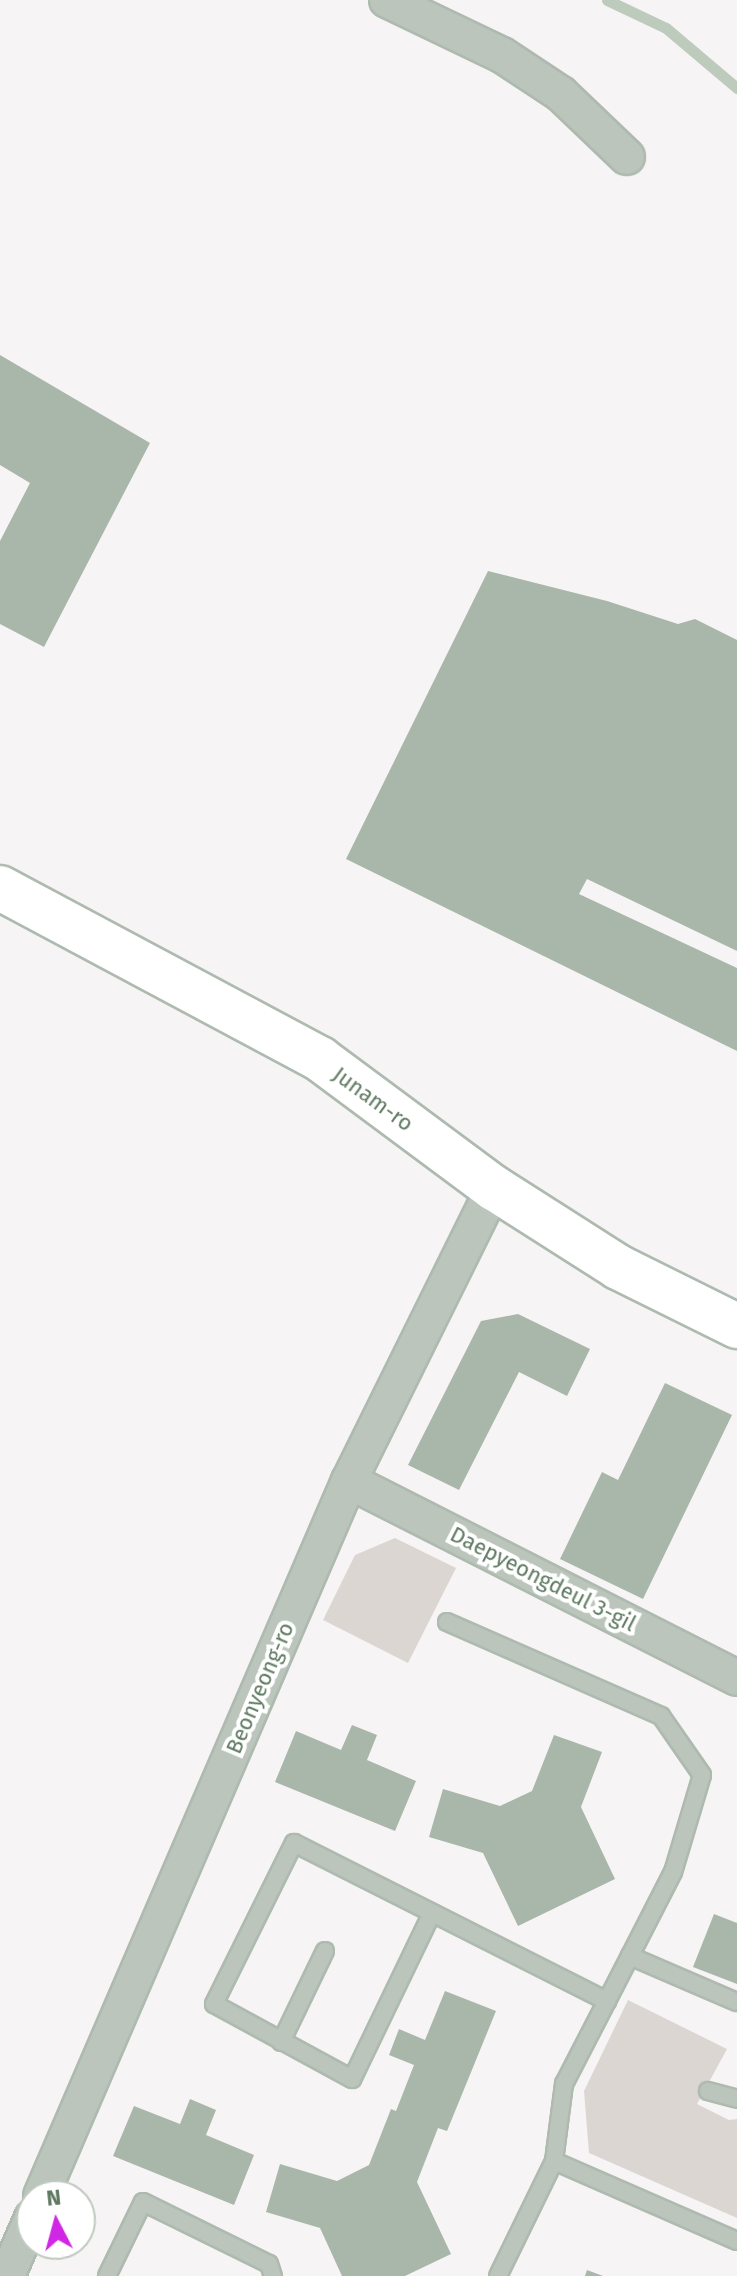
<!DOCTYPE html>
<html>
<head>
<meta charset="utf-8">
<style>
	body { margin:0 }
	#map { position:relative; width:737px; height:2276px; overflow:hidden; background:#f7f4f5; font-family:"Fira Sans",sans-serif }
	div>[style] { position:absolute }
	.green>* { inset:0; background:#dcd6d3 }
	.stream>* { height:11px; margin:-5.5px; padding:0 5.5px; transform-origin:5.5px; border-radius:5.5px; background:#bdcbbc }
	.building>* { inset:0; background:#a9b7aa }
	.roads { filter:drop-shadow(2px 0 #aebaaf) drop-shadow(-2px 0 #aebaaf) drop-shadow(0 2px #aebaaf) drop-shadow(0 -2px #aebaaf) }
	.service>* { height:16px; margin:-8px; padding:0 8px; transform-origin:8px; border-radius:8px; background:#bbc5bc }
	.minor>* { height:34px; margin:-17px; padding:0 17px; transform-origin:17px; border-radius:17px; background:#bbc5bc }
	.secondary>* { height:44px; margin:-22px; padding:0 22px; transform-origin:22px; border-radius:22px; background:#fff }
	span { translate:-50% -50%; white-space:nowrap; text-align:center; line-height:1.15; -webkit-text-stroke:8px #fff; paint-order:stroke }
	.street-label { font-size:22px; color:#5e7960 }
	.north { position:absolute; left:16px; top:2180px; width:80px; height:80px; box-sizing:border-box; background:#fff; border:2px solid #bfc9bf; border-radius:50%; rotate:354deg; font-size:22px; font-weight:700; line-height:32px; text-align:center; color:#5e7960 }
	.north::after { content:''; display:block; margin:auto; width:28px; height:36px; background:#d126e5; clip-path:polygon(50% 0,100% 100%,50% 72%,0 100%) }
</style>
</head>
<body>
<div id="map">
	<div class="green">
		<i style="clip-path:polygon(395px 1538px,456px 1568px,408px 1663px,323px 1620px,355px 1555px)"></i>
		<i style="clip-path:polygon(628px 2000px,727px 2049px,697px 2104px,729px 2120px,737px 2119px,737px 2218px,589px 2153px,584px 2091px)"></i>
	</div>
	<div class="stream">
		<i style="left:607px;top:0;width:65px;rotate:25.4deg"></i>
		<i style="left:666px;top:28px;width:93px;rotate:40.2deg"></i>
	</div>
	<div class="building">
		<i style="clip-path:polygon(0 355px,150px 443px,44px 647px,0 624px,0 541px,30px 483px,0 465px)"></i>
		<i style="clip-path:polygon(488px 571px,607px 601px,678px 624px,695px 619px,737px 640px,737px 951px,587px 879px,579px 894px,737px 968px,737px 1051px,346px 859px)"></i>
		<i style="clip-path:polygon(518px 1314px,590px 1349px,567px 1396px,519px 1372px,459px 1490px,408px 1465px,481px 1321px)"></i>
		<i style="clip-path:polygon(665px 1383px,732px 1415px,643px 1599px,560px 1559px,602px 1472px,618px 1480px)"></i>
		<i style="clip-path:polygon(352px 1725px,377px 1735px,367px 1760px,416px 1781px,395px 1831px,275px 1782px,296px 1731px,341px 1750px)"></i>
		<i style="clip-path:polygon(554px 1735px,602px 1752px,581px 1807px,615px 1879px,518px 1926px,483px 1853px,429px 1837px,443px 1789px,500px 1806px,532px 1791px)"></i>
		<i style="clip-path:polygon(714px 1914px,737px 1923px,737px 1984px,693px 1967px)"></i>
		<i style="clip-path:polygon(445px 1991px,496px 2011px,447px 2131px,438px 2128px,417px 2182px,451px 2254px,405px 2276px,342px 2276px,320px 2228px,266px 2212px,280px 2164px,337px 2181px,369px 2165px,391px 2109px,396px 2111px,414px 2065px,389px 2055px,399px 2029px,425px 2040px)"></i>
		<i style="clip-path:polygon(190px 2099px,216px 2110px,206px 2135px,254px 2155px,234px 2205px,113px 2156px,134px 2106px,180px 2124px)"></i>
		<i style="clip-path:polygon(587px 2270px,603px 2276px,585px 2276px)"></i>
	</div>
	<div class="roads">
		<div class="service">
			<i style="left:447px;top:1622px;width:234px;rotate:23.7deg"></i>
			<i style="left:661px;top:1716px;width:72px;rotate:55.2deg"></i>
			<i style="left:702px;top:1775px;width:101px;rotate:106.6deg"></i>
			<i style="left:673px;top:1872px;width:94px;rotate:117.1deg"></i>
			<i style="left:432px;top:1913px;width:184px;rotate:115.7deg"></i>
			<i style="left:352px;top:2079px;width:157px;rotate:-151.5deg"></i>
			<i style="left:214px;top:2004px;width:180px;rotate:-63.6deg"></i>
			<i style="left:294px;top:1843px;width:351px;rotate:26.8deg"></i>
			<i style="left:281px;top:2042px;width:101px;rotate:-64.2deg"></i>
			<i style="left:708px;top:2091px;width:30px;rotate:15deg"></i>
			<i style="left:554px;top:2161px;width:78px;rotate:-82.6deg"></i>
			<i style="left:564px;top:2084px;width:144px;rotate:-62.7deg"></i>
			<i style="left:630px;top:1956px;width:116px;rotate:23.3deg"></i>
			<i style="left:107px;top:2276px;width:82px;rotate:-64.1deg"></i>
			<i style="left:143px;top:2202px;width:140px;rotate:26.2deg"></i>
			<i style="left:269px;top:2264px;width:13px;rotate:72deg"></i>
			<i style="left:498px;top:2276px;width:128px;rotate:-64deg"></i>
			<i style="left:554px;top:2161px;width:200px;rotate:23.6deg"></i>
		</div>
		<div class="minor">
			<i style="left:387px;top:0;width:127px;rotate:25.6deg"></i>
			<i style="left:502px;top:55px;width:71px;rotate:33.5deg"></i>
			<i style="left:561px;top:94px;width:91px;rotate:43.7deg"></i>
			<i style="left:349px;top:1481px;width:435px;rotate:26.9deg"></i>
			<i style="left:41px;top:2196px;width:779px;rotate:-66.7deg"></i>
			<i style="left:349px;top:1481px;width:327px;rotate:-63.7deg"></i>
			<i style="left:7px;top:2276px;width:63px;rotate:-66.7deg"></i>
		</div>
		<div class="secondary">
			<i style="left:0;top:888px;width:363px;rotate:28.1deg"></i>
			<i style="left:320px;top:1059px;width:217px;rotate:36.6deg"></i>
			<i style="left:494px;top:1188px;width:147px;rotate:32.5deg"></i>
			<i style="left:618px;top:1267px;width:133px;rotate:26.4deg"></i>
		</div>
	</div>
	<div class="street-label">
		<span style="left:373px;top:1099px;rotate:36deg">Junam-ro</span>
		<span style="left:543px;top:1579px;rotate:27deg">Daepyeongdeul 3-gil</span>
		<span style="left:260px;top:1688px;rotate:-67deg">Beonyeong-ro</span>
	</div>
	<div class="north">N</div>
</div>
</body>
</html>
